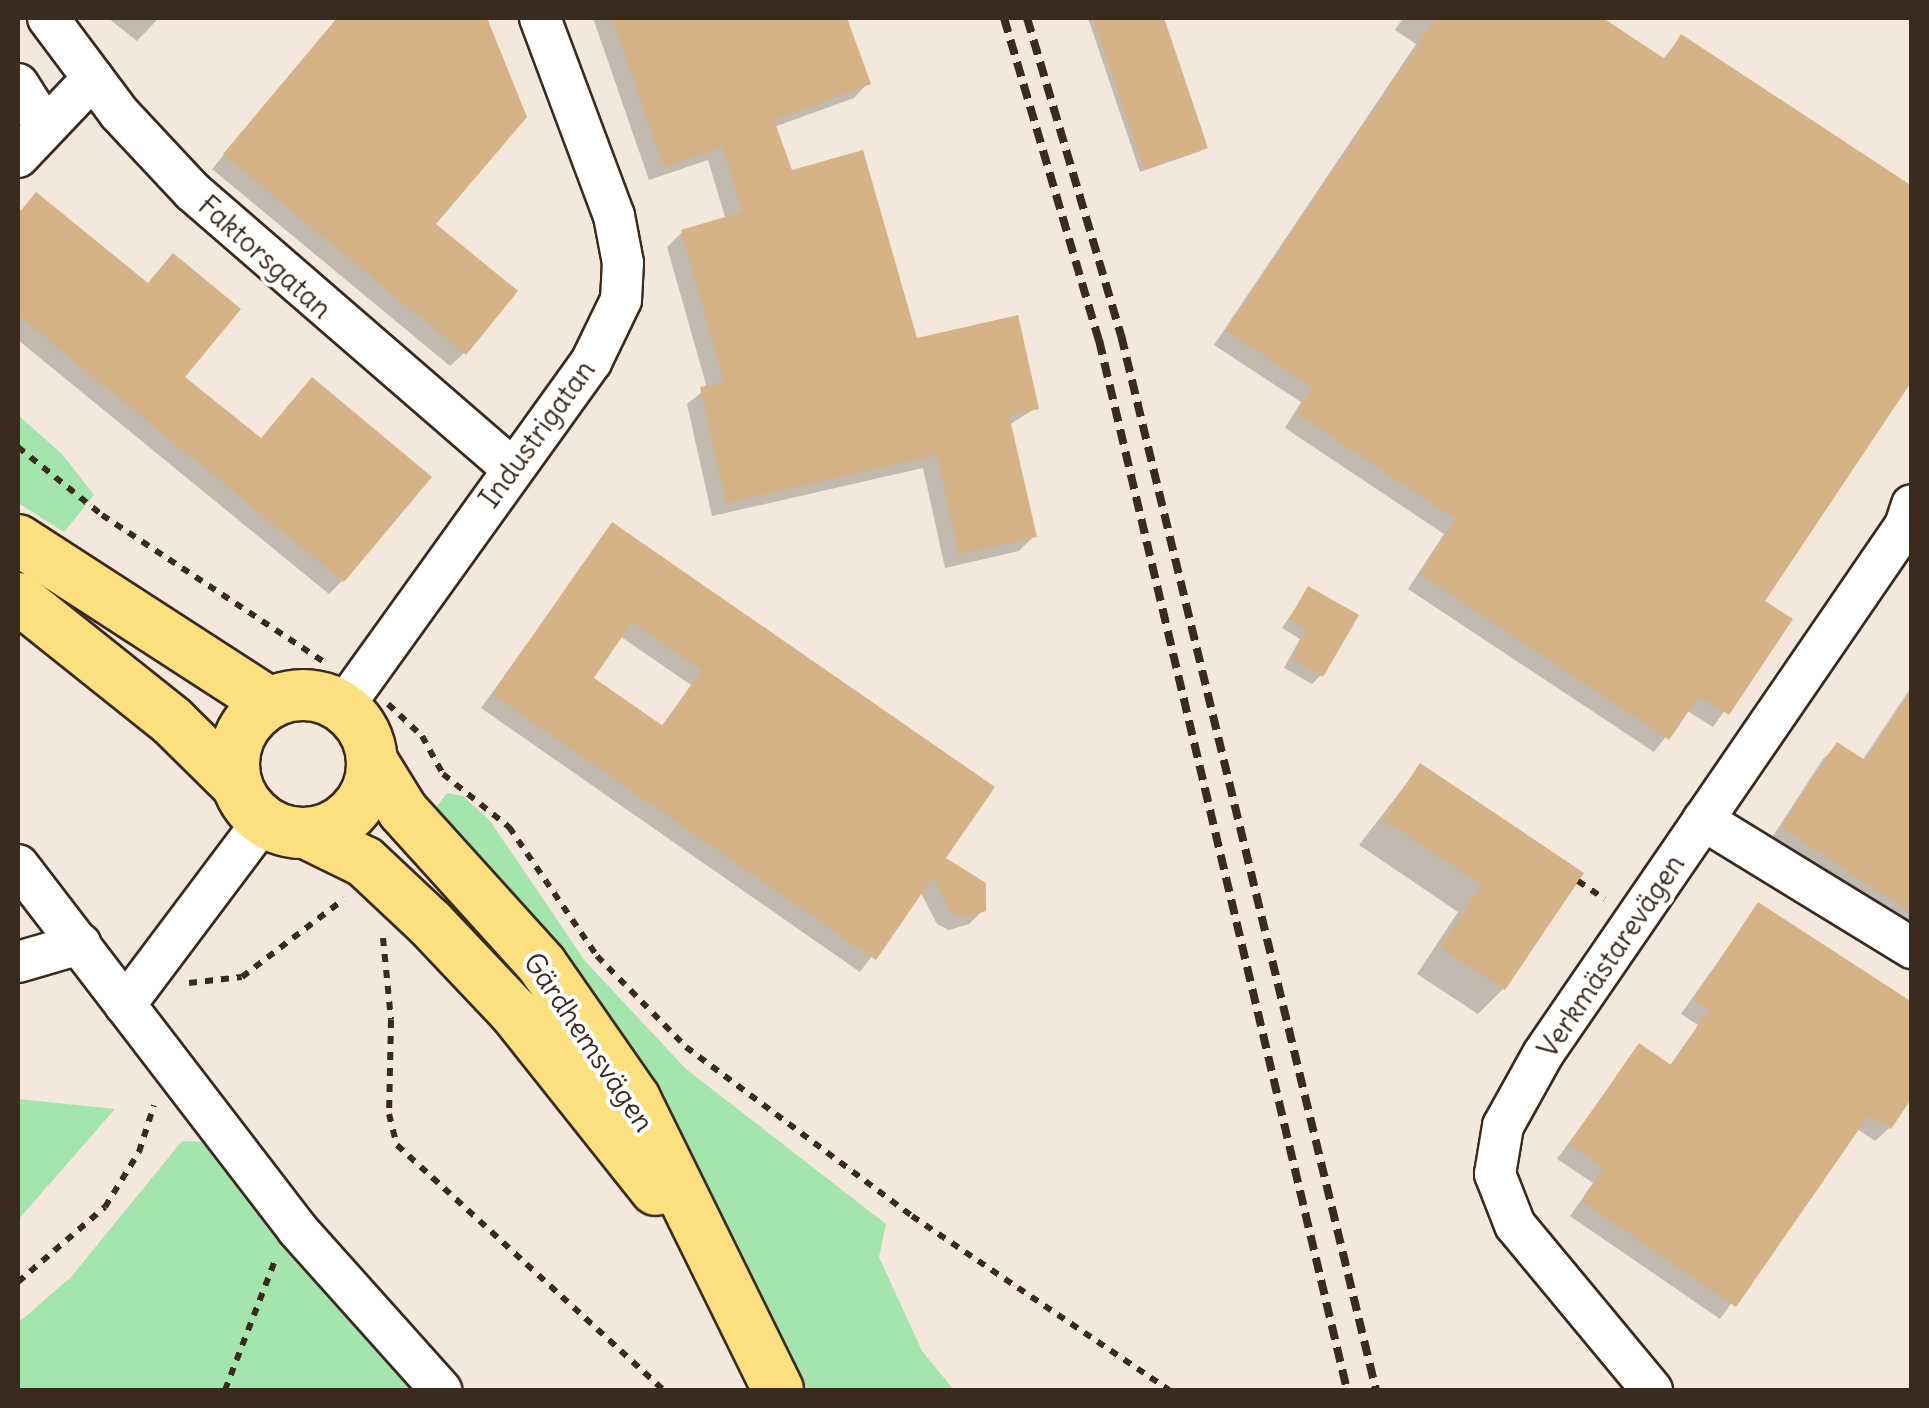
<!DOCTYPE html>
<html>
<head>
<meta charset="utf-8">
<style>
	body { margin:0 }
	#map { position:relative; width:1929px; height:1408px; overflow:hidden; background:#f3e8db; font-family:Delius,sans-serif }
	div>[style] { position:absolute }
	.green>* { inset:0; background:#a4e5ae }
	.shadow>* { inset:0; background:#0003 }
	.building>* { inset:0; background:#d6b287 }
	.path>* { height:6px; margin-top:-3px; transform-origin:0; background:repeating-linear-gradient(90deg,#3b2a1e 0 8px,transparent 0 16px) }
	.roads { filter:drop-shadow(2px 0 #3b2a1e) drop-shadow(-2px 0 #3b2a1e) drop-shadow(0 2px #3b2a1e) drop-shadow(0 -2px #3b2a1e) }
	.minor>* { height:40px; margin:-20px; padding:0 20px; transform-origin:20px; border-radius:20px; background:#fff }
	.major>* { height:50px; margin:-25px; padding:0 25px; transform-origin:25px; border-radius:25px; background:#fce080 }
	.major>.ring { margin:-25px; padding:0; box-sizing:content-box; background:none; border:50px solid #fce080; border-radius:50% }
	.rail>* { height:8px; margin-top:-4px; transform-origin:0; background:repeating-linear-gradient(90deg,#3b2a1e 0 15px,transparent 0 23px) }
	span { translate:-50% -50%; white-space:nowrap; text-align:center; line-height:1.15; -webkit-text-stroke:8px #fff; paint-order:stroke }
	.street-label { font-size:28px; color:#3b2a1e }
	.frame { position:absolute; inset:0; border:20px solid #3b2a1e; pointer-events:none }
</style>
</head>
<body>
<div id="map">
	<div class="green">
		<i style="clip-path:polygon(18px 415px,62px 454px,94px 495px,64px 532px,18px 503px)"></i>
		<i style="clip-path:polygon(447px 793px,463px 796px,490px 821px,585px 961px,686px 1069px,886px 1224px,879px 1257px,922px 1351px,954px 1390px,808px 1390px,662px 1098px,611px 1020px,519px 905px,431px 814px)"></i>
		<i style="clip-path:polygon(18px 1099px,115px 1109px,18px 1220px)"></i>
		<i style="clip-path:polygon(182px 1141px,206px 1142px,420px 1390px,18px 1390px,18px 1323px,71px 1277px)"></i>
	</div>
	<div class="shadow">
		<i style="clip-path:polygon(108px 18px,159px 18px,137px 41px)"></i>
		<i style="clip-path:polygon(338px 18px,485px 18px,524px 117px,433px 224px,464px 353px,450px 366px,212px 169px)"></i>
		<i style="clip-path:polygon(593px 18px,845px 18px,868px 83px,854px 98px,774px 127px,790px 173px,915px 341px,1036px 408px,1009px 425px,1034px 536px,1019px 551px,945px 568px,923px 468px,712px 516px,687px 404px,707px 388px,667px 247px,682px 232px,726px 220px,708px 160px,649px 180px)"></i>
		<i style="clip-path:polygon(1088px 18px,1161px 18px,1201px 151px,1140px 172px)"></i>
		<i style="clip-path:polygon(1403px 18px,1599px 18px,1662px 60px,1682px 37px,1761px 601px,1789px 619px,1713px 727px,1686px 710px,1654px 752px,1408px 589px,1444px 534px,1285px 428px,1301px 402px,1214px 345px,1416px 44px,1395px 30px)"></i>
		<i style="clip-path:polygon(22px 209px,147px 285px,182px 378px,342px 581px,329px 594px,18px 340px)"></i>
		<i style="clip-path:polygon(evenodd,613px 525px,943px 858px,983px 910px,969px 924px,949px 930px,937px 924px,920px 891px,860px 972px,481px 708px,613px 525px,620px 636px,691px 685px,661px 727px,590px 678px,620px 636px)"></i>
		<i style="clip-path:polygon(1308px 589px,1321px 675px,1312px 684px,1284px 668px,1300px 639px,1282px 628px)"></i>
		<i style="clip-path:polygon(1912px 686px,1912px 935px,1769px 842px,1823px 759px,1837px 745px,1862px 761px)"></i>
		<i style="clip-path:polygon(1420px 766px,1580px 874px,1503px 989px,1478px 1014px,1417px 974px,1458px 912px,1359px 845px)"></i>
		<i style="clip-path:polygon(1758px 905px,1889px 1128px,1875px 1141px,1856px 1128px,1720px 1319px,1570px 1216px,1593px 1183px,1557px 1159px,1639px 1046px,1669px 1067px,1698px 1025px,1681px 1014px)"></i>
	</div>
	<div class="building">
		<i style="clip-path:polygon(337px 18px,487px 18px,527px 117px,436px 224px,518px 291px,466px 355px,223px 154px)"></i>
		<i style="clip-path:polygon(612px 18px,847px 18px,871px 84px,774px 120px,792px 170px,863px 150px,917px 338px,1018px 315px,1039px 409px,1009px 415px,1037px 537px,959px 554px,937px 455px,726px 503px,700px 387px,724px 382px,681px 230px,742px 212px,723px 147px,664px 167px)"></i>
		<i style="clip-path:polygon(1093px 18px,1164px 18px,1208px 148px,1144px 169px)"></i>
		<i style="clip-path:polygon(1436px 18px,1603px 18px,1665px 59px,1681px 34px,1912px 186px,1912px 381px,1765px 601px,1793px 619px,1729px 715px,1699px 696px,1669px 740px,1420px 574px,1456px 519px,1296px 413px,1313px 388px,1226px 330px)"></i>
		<i style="clip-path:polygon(36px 192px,148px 283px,173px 253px,241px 309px,185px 377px,261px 438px,312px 377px,432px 477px,344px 582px,18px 315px,18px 214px)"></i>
		<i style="clip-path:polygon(evenodd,612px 522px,995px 787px,946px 858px,986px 883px,986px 911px,964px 918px,950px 911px,933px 877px,876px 960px,492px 694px,612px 522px,632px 622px,702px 670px,663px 726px,594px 678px,632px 622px)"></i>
		<i style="clip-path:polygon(1308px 586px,1359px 615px,1323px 677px,1291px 658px,1307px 630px,1289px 619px)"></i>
		<i style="clip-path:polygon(1912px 690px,1912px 913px,1781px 827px,1837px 742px,1865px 760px)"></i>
		<i style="clip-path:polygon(1420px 763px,1584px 873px,1505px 990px,1440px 947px,1482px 885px,1383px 819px)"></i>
		<i style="clip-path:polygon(1758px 902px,1912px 1002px,1912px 1098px,1891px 1129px,1869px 1115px,1736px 1307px,1582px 1201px,1604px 1168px,1569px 1144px,1639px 1043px,1671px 1065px,1709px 1010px,1693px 1000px)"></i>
	</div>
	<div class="path">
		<i style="left:18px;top:447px;width:108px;rotate:39deg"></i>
		<i style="left:102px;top:515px;width:270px;rotate:33.5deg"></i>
		<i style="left:388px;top:704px;width:47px;rotate:43.3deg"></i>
		<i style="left:422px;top:736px;width:43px;rotate:61.1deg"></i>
		<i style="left:443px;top:774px;width:85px;rotate:38.8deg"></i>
		<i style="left:509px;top:827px;width:156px;rotate:55.7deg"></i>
		<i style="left:597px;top:956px;width:127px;rotate:45.6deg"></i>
		<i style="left:686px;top:1047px;width:282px;rotate:36.8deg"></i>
		<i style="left:912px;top:1216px;width:310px;rotate:34.1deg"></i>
		<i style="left:1578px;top:881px;width:32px;rotate:34deg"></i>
		<i style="left:383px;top:938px;width:82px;rotate:84.4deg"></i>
		<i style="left:391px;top:1020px;width:94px;rotate:91.2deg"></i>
		<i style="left:389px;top:1114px;width:32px;rotate:76deg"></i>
		<i style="left:397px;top:1145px;width:362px;rotate:42.6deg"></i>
		<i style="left:189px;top:983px;width:53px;rotate:-6.5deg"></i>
		<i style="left:242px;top:977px;width:128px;rotate:-37.4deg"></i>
		<i style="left:18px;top:1282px;width:115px;rotate:-40.8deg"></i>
		<i style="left:105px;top:1207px;width:65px;rotate:-58.3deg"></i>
		<i style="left:139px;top:1152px;width:49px;rotate:-72.3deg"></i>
		<i style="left:225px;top:1390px;width:142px;rotate:-68.9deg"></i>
	</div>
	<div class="roads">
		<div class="minor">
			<i style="left:48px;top:18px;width:119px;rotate:53.2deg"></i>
			<i style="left:119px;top:113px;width:108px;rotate:46.9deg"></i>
			<i style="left:193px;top:192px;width:422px;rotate:40.9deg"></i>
			<i style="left:18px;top:84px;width:49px;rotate:57.6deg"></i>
			<i style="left:18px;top:157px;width:109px;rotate:-46.5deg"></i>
			<i style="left:343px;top:707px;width:425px;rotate:-54.3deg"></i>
			<i style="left:591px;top:362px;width:69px;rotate:-64.2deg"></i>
			<i style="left:621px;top:300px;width:37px;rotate:-87deg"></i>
			<i style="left:623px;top:263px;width:48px;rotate:-100.8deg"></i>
			<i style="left:614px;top:216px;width:211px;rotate:-110.5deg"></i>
			<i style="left:1703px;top:820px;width:245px;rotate:31.5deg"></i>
			<i style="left:18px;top:865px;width:460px;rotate:52.5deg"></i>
			<i style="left:298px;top:1230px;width:215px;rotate:48.2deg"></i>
			<i style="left:18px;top:962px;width:65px;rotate:-16.2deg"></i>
			<i style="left:125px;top:1005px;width:231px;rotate:-53.1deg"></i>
			<i style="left:1652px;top:1390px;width:214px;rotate:-129.7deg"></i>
			<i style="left:1515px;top:1225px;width:55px;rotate:-111.4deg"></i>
			<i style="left:1495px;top:1174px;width:49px;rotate:-80.5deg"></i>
			<i style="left:1503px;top:1126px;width:82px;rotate:-60.9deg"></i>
			<i style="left:1543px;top:1054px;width:640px;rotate:-55.57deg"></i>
			<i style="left:1905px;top:526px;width:22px;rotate:-72deg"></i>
		</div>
		<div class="major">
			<i style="left:18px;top:540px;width:300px;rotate:32.9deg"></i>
			<i style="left:18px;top:598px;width:197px;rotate:38.6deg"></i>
			<i style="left:172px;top:721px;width:91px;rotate:44.6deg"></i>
			<i class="ring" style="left:234px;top:695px;width:88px;height:88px"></i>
			<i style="left:372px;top:761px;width:59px;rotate:58.2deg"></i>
			<i style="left:403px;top:811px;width:207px;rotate:47.9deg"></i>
			<i style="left:542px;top:965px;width:163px;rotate:55.2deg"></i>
			<i style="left:635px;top:1099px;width:324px;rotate:63.8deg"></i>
			<i style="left:306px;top:833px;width:66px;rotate:26.2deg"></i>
			<i style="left:365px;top:862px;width:89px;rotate:43.2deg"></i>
			<i style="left:430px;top:923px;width:124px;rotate:46.6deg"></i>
			<i style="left:515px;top:1013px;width:226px;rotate:51.5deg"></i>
		</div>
	</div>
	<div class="rail">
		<i style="left:1004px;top:18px;width:336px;rotate:73.6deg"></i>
		<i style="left:1099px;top:340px;width:1079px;rotate:76.71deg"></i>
		<i style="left:1027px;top:18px;width:331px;rotate:73.5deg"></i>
		<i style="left:1121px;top:335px;width:1085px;rotate:76.41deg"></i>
	</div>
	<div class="street-label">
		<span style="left:265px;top:257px;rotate:42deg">Faktorsgatan</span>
		<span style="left:537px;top:434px;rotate:-54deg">Industrigatan</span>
		<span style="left:1611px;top:956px;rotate:-56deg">Verkmästarevägen</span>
		<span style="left:589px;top:1042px;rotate:56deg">Gärdhemsvägen</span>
	</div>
	<div class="frame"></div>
</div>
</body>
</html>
